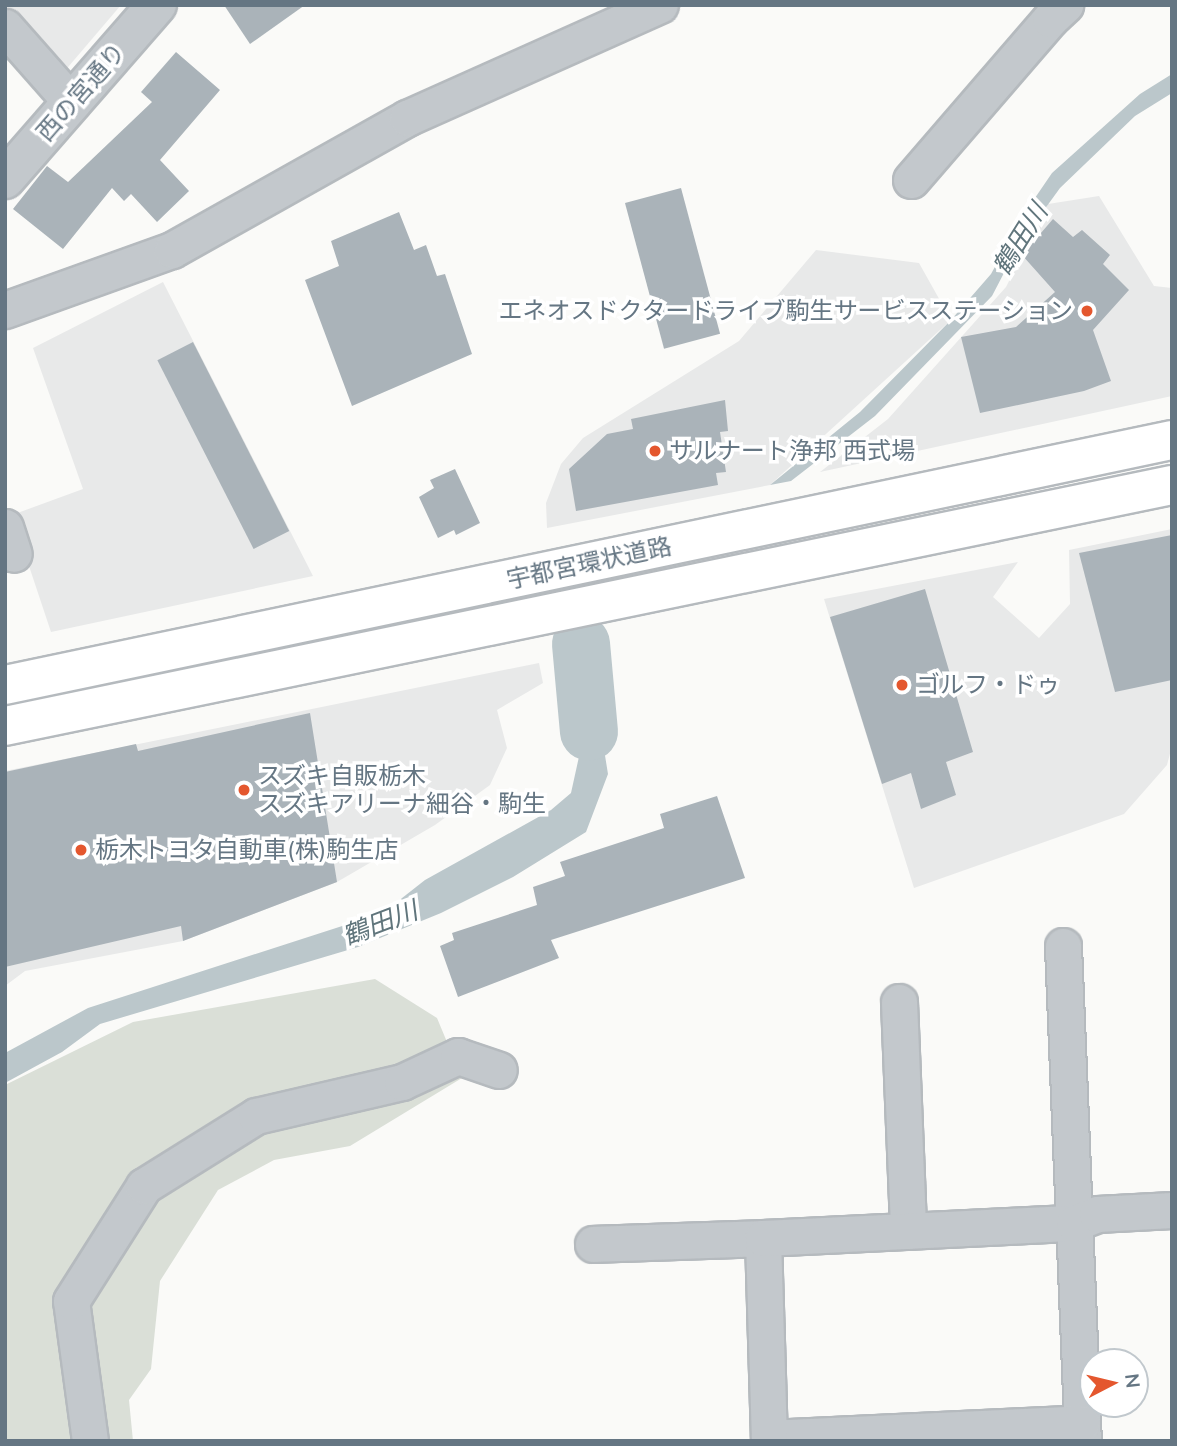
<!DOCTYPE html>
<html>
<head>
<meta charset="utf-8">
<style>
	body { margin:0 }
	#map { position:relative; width:1177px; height:1446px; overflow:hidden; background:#fafaf8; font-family:Mulish,"Noto Sans JP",sans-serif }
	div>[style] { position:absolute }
	.built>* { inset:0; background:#e8e9e9 }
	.green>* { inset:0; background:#dadfd7 }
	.water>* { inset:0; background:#bbc7cb }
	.river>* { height:58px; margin:-29px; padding:0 29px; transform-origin:29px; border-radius:29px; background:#bbc7cb }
	.building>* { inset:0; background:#aab3b9; transform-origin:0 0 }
	.roads { filter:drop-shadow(2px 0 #b5babe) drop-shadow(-2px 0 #b5babe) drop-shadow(0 2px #b5babe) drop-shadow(0 -2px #b5babe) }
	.minor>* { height:35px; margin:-17.5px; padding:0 17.5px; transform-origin:17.5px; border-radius:17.5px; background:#c3c8cc }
	.tertiary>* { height:38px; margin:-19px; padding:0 19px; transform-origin:19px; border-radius:19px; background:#c3c8cc }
	.primary>* { height:38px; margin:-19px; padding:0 19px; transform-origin:19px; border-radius:19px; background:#fff }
	.dots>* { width:19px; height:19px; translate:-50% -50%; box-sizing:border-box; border:4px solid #fff; border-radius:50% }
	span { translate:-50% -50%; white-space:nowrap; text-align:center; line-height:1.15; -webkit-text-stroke:7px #fff; paint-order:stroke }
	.street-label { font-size:24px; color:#657683 }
	.poi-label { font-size:24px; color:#657683 }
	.right { translate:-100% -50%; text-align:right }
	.left { translate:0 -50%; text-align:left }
	.water-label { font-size:26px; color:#60757c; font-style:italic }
	.frame { position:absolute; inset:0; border:7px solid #657683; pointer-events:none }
	.north { position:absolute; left:1079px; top:1348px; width:70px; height:70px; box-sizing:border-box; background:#fff; border:2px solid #c1c8cd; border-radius:50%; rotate:83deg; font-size:19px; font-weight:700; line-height:28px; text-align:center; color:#657683 }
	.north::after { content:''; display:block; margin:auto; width:24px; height:32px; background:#e4572e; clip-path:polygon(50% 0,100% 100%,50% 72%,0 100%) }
</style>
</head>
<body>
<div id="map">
	<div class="built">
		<i style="clip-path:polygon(5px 5px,121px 5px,63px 73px)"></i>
		<i style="clip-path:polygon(1099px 196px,1154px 286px,1172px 288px,1172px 396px,820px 472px,888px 419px,1006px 287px,1048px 204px)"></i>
		<i style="clip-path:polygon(816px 250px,919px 263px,951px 320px,770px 485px,547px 528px,546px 503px,561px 464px,583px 438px,739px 341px)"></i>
		<i style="clip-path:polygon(163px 282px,313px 576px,51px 632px,12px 515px,83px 489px,33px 348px)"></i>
		<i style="clip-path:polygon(1172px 529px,1172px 746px,1167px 765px,1124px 814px,914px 888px,824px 599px,1018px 562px,993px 597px,1039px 638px,1070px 604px,1069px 550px)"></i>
		<i style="clip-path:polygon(539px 663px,543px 683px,497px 710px,507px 748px,490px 785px,435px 825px,337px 882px,183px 941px,25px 971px,5px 986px,5px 771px)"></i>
	</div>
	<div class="green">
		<i style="clip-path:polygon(375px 979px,437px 1018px,462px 1078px,350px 1146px,274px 1160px,218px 1190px,160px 1281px,151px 1369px,129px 1400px,133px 1441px,5px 1441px,5px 1085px,133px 1022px)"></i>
	</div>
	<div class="water">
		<i style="clip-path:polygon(1172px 74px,1172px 93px,1135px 116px,1060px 188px,1018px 246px,992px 296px,875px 416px,791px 481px,770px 485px,860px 412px,951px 320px,991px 274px,1024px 214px,1052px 173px,1140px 94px)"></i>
		<i style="clip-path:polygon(602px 646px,596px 700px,608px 774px,586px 832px,513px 877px,441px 913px,358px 947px,100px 1024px,62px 1052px,5px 1083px,5px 1053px,88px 1008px,367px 918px,397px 902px,425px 880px,551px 810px,571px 793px,580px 752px,571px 655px)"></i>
	</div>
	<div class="river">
		<i style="left:581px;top:644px;width:88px;rotate:84.8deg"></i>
	</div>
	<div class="building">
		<i style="clip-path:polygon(224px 5px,305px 5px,250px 44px)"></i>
		<i style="clip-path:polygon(176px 52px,220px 90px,160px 160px,189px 191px,157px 222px,131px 194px,124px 201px,112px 188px,63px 249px,13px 209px,47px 166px,68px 182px,152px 102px,141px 92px)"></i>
		<i style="left:681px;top:188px;width:151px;height:58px;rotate:75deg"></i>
		<i style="clip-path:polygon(399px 212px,414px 250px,426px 245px,437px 276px,445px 274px,472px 354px,352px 406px,305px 280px,339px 266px,331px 241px)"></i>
		<i style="clip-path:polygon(1053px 219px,1073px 237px,1082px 230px,1110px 255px,1103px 264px,1129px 290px,1093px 330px,1111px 381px,1084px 391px,980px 413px,961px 337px,1016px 327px,1055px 292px,1022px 255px)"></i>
		<i style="left:193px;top:342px;width:212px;height:40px;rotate:63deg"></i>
		<i style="clip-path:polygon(725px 400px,728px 431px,720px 432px,726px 472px,716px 473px,718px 485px,576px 511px,569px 469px,607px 434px,633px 429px,631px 419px)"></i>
		<i style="clip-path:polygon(455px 469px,480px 523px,456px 535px,454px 530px,438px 538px,419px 497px,434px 488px,430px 480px)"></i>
		<i style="clip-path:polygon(1172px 535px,1172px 680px,1115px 692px,1079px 553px)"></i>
		<i style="clip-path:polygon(925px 589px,973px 752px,946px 762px,956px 795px,921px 809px,911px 773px,882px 784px,830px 617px)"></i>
		<i style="clip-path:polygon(310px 713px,337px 882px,183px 941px,181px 926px,5px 967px,5px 772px,136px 744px,138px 751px)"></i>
		<i style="clip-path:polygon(717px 796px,745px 878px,551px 940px,559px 958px,458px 997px,440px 946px,454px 940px,452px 933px,537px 905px,533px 887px,565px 876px,560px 862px,664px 828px,660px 814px)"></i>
	</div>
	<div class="roads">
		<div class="minor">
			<i style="left:5px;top:27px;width:101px;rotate:48.6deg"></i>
			<i style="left:911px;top:180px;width:213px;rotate:-49.2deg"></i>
			<i style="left:1050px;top:19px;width:21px;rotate:-43deg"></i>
			<i style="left:5px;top:310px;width:177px;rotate:-19.8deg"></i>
			<i style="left:172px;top:250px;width:270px;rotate:-29.3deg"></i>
			<i style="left:407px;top:118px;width:277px;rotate:-24.1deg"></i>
			<i style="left:5px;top:527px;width:28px;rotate:72deg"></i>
			<i style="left:1063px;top:946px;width:495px;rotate:87.7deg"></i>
			<i style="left:899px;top:1002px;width:229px;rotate:87.7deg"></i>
			<i style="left:593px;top:1244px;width:170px;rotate:-2deg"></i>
			<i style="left:769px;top:1438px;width:313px;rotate:-2.7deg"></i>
			<i style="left:90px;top:1441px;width:141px;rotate:-97.7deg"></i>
			<i style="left:71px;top:1301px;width:136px;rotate:-57.6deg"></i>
			<i style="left:144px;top:1186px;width:132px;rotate:-32deg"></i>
			<i style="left:256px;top:1116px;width:150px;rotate:-13.1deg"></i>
			<i style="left:402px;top:1082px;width:62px;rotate:-24.9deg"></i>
			<i style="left:458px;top:1056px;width:43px;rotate:18.9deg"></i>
			<i style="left:769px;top:1441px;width:203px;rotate:-91.7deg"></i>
			<i style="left:763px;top:1238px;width:311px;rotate:-2.8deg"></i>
			<i style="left:1074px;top:1223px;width:25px;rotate:-21deg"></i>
			<i style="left:1097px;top:1214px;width:75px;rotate:-3.1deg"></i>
		</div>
		<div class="tertiary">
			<i style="left:5px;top:179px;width:231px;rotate:-48.9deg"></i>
		</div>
		<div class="primary">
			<i style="left:5px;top:685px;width:1192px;rotate:-11.86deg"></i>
			<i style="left:5px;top:726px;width:1192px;rotate:-11.67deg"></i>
		</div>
	</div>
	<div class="dots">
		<i style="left:1087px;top:311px;background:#e4572e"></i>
		<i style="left:655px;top:451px;background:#e4572e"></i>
		<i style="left:902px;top:685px;background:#e4572e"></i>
		<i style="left:244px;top:790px;background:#e4572e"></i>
		<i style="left:81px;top:850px;background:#e4572e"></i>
	</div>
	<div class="street-label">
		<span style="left:81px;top:92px;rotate:-49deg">西の宮通り</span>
		<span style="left:589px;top:563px;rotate:-12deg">宇都宮環状道路</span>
	</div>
	<div class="poi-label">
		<span class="right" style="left:1073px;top:311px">エネオスドクタードライブ駒生サービスステーション</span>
		<span class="left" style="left:669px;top:451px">サルナート浄邦 西式場</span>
		<span class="left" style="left:916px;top:685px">ゴルフ・ドゥ</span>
		<span class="left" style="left:258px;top:790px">スズキ自販栃木<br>スズキアリーナ細谷・駒生</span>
		<span class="left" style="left:95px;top:850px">栃木トヨタ自動車(株)駒生店</span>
	</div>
	<div class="water-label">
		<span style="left:1020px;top:239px;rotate:-58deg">鶴田川</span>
		<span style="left:380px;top:923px;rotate:-21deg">鶴田川</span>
	</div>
	<div class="frame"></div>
	<div class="north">N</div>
</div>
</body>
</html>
